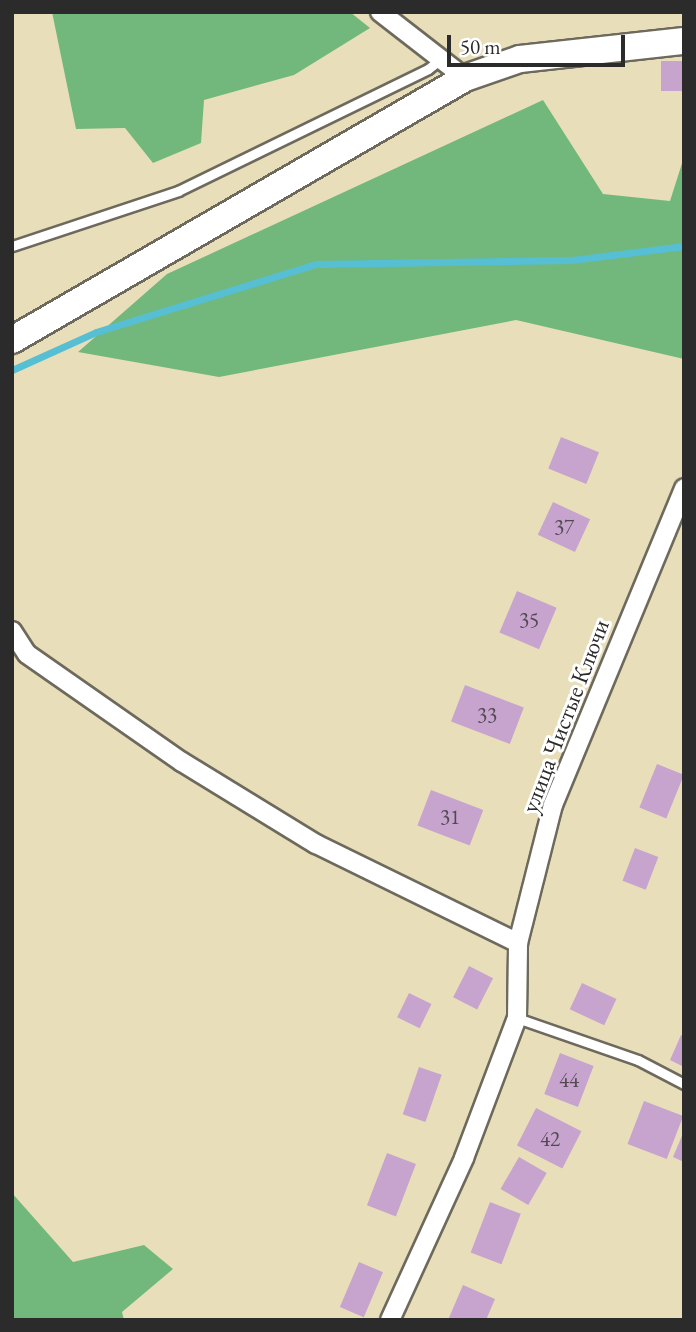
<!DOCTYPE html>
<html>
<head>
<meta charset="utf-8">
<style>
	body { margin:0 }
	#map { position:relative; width:696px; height:1332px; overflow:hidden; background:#e8dfba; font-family:"EB Garamond",serif }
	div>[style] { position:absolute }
	.forest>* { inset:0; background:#72b87d }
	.stream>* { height:7px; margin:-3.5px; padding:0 3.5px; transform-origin:3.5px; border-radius:3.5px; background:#56bfd3 }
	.building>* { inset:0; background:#c7a4cd; transform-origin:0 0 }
	.roads { filter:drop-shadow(2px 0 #6d6a5d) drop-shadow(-2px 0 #6d6a5d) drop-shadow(0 2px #6d6a5d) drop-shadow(0 -2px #6d6a5d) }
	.lane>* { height:9px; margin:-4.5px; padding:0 4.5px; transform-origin:4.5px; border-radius:4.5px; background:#fff }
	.street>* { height:18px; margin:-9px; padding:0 9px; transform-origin:9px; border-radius:9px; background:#fff }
	.secondary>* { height:26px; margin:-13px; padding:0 13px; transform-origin:13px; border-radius:13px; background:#fff }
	span { translate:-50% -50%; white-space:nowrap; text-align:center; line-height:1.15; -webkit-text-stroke:6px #fff; paint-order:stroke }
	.number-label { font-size:21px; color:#524954 }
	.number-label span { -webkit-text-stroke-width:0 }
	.street-label { font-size:24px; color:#2b2b2b }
	.frame { position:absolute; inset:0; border:14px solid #2b2b2b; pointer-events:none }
	.scale { position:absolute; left:447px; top:35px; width:178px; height:32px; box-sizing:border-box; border:4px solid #2b2b2b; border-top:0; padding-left:9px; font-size:21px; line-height:24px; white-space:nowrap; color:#2b2b2b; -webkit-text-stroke:5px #fff; paint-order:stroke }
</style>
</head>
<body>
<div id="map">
	<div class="forest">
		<i style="clip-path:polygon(52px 12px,350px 12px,370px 28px,294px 75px,204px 100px,201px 143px,153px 163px,125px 128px,76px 129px)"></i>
		<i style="clip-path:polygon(543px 100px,603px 194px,670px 201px,684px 157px,684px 359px,516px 320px,219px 377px,78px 352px,167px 274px)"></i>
		<i style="clip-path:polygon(12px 1193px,73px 1262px,144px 1245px,173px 1269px,122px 1312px,124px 1320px,12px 1320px)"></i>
	</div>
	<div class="stream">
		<i style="left:12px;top:370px;width:92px;rotate:-24.3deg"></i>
		<i style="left:96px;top:332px;width:230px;rotate:-17.2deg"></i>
		<i style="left:316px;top:264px;width:256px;rotate:-0.9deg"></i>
		<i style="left:572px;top:260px;width:113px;rotate:-7.1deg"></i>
	</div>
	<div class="building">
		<i style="left:684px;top:61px;width:30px;height:23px;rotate:90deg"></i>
		<i style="left:561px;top:437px;width:41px;height:34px;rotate:22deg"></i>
		<i style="left:553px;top:502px;width:41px;height:36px;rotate:25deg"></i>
		<i style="left:517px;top:591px;width:43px;height:45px;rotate:23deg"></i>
		<i style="left:465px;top:685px;width:63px;height:39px;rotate:21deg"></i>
		<i style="left:657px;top:764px;width:29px;height:47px;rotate:22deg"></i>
		<i style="left:431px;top:790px;width:56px;height:38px;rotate:21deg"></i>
		<i style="left:635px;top:848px;width:25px;height:35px;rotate:21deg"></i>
		<i style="left:469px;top:966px;width:27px;height:35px;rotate:27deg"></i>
		<i style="left:582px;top:983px;width:38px;height:29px;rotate:25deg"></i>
		<i style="left:409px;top:993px;width:25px;height:27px;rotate:26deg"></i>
		<i style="clip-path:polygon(681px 1035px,684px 1037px,684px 1067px,670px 1060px)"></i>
		<i style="left:560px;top:1053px;width:36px;height:44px;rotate:21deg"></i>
		<i style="left:419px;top:1067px;width:24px;height:50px;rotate:19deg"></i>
		<i style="left:644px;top:1101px;width:42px;height:46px;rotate:21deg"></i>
		<i style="left:536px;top:1108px;width:51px;height:42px;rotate:27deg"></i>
		<i style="clip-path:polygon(684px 1131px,684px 1162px,673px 1157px)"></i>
		<i style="left:387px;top:1153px;width:31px;height:56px;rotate:21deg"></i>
		<i style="left:519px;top:1157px;width:32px;height:37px;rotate:30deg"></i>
		<i style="left:490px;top:1202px;width:33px;height:54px;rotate:21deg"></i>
		<i style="left:359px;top:1262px;width:26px;height:49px;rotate:23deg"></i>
		<i style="clip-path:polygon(463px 1285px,495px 1299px,486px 1320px,448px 1320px)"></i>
	</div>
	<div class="roads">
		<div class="lane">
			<i style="left:12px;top:246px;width:175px;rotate:-18.3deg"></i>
			<i style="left:178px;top:191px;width:278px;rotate:-26deg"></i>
			<i style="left:428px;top:69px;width:16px;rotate:-38deg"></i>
			<i style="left:517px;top:1018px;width:128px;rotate:19.1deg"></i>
			<i style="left:638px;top:1060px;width:52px;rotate:27.6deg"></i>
		</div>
		<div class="street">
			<i style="left:380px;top:12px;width:108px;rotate:37.8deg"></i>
			<i style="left:12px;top:631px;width:27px;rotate:57deg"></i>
			<i style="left:27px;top:654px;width:189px;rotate:34.9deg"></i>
			<i style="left:182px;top:762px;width:157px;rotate:31.5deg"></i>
			<i style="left:316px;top:844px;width:225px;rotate:26.1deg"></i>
			<i style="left:390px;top:1320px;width:178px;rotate:-65.4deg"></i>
			<i style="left:464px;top:1158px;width:150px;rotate:-69.3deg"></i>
			<i style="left:517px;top:1018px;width:75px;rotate:-89.2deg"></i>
			<i style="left:518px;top:943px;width:142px;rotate:-75.8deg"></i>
			<i style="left:553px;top:805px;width:343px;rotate:-67.5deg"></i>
		</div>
		<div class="secondary">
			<i style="left:12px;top:340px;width:523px;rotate:-30.04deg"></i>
			<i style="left:465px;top:78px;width:58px;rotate:-19.1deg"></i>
			<i style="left:520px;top:59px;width:165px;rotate:-6.3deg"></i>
		</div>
	</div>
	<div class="number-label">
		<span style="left:564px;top:527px">37</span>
		<span style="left:529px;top:620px">35</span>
		<span style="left:487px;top:715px">33</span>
		<span style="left:450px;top:817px">31</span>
		<span style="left:569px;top:1080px">44</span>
		<span style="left:550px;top:1139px">42</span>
	</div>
	<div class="street-label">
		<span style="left:565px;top:716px;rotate:-69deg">улица Чистые Ключи</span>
	</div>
	<div class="frame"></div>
	<div class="scale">50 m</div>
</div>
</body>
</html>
